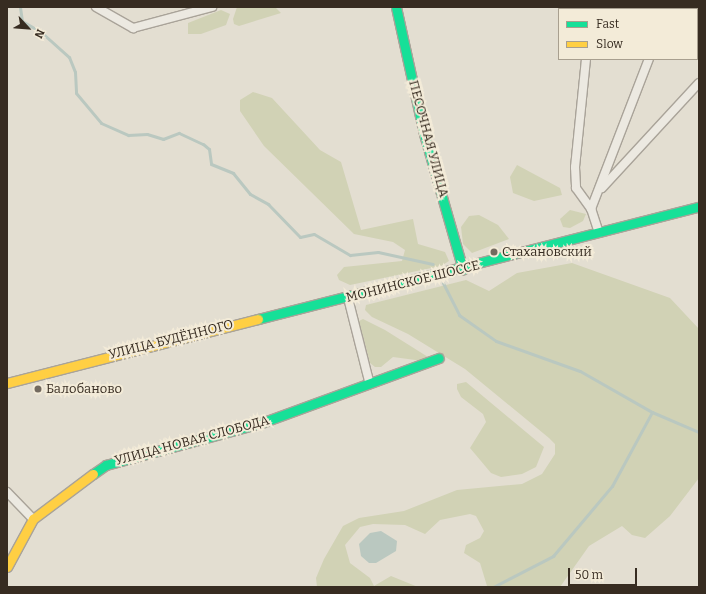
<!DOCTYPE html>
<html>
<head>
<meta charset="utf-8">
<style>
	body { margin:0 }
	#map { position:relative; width:706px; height:594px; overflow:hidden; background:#e3ded1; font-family:Bitter,serif }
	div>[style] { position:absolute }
	.green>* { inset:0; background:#d1d2b5 }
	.water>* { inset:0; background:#bac8c0 }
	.stream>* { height:3px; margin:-1.5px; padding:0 1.5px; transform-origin:1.5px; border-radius:1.5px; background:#bac8c0 }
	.roads { filter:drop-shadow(1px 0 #a9a399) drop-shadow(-1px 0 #a9a399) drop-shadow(0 1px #a9a399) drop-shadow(0 -1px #a9a399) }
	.street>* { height:8px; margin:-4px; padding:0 4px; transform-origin:4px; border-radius:4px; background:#ece9e1 }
	.fast>* { height:9px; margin:-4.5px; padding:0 4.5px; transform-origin:4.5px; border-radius:4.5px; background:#16e098 }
	.slow>* { height:9px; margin:-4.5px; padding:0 4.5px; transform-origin:4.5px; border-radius:4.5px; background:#ffcf43 }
	.dots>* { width:11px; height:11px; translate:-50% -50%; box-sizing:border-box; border:2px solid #f3ebd8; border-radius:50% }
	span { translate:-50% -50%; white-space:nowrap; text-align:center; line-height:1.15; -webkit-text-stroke:4px #f3ebd8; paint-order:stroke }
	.street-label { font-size:13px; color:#372c21 }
	.poi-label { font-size:13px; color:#372c21 }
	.left { translate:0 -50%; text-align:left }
	.frame { position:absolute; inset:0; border:8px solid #372c21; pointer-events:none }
	.legend { position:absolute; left:558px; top:8px; width:140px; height:52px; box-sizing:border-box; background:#f3ebd8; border:1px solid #a89f8f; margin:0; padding:5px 7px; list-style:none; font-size:12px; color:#372c21 }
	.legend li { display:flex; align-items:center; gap:8px; height:20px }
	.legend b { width:20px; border:1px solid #a89f8f }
	.north { position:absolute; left:8px; top:8px; width:40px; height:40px; -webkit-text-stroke:3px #f3ebd8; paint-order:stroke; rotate:116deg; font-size:11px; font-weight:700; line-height:16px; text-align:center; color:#372c21 }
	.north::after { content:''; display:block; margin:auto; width:14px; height:18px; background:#372c21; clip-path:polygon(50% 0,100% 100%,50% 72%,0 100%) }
	.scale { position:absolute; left:568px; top:568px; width:69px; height:18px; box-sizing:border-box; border:2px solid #372c21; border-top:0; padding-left:5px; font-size:12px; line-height:14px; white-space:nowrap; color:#372c21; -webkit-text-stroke:3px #f3ebd8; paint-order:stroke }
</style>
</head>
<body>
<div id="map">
	<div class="green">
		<i style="clip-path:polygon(237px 7px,275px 7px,281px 13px,239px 26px,234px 24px,233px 19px)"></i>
		<i style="clip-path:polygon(221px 10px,230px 14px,226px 25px,201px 34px,188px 34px,188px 23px)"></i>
		<i style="clip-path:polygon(253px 92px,272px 98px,320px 150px,341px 162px,361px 230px,413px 219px,418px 244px,445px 252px,449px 261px,441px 266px,350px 285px,339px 280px,337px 275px,344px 267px,402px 261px,405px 250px,393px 242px,354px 234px,264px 146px,240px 111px,240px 100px)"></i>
		<i style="clip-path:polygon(517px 165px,560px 188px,562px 195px,534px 201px,513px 193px,510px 177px)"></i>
		<i style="clip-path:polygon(570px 210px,586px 214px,583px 221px,570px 228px,563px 227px,560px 219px)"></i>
		<i style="clip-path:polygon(479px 215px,498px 225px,509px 239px,472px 253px,463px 244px,461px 227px,469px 216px)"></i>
		<i style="clip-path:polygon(572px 263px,670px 298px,699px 329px,699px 478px,670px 516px,645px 538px,632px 535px,622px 526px,589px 546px,560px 587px,458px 587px,487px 586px,480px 563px,464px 553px,466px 545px,480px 538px,484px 531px,476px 516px,470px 514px,440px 520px,425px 534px,405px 525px,373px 524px,360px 527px,345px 545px,350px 563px,370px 578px,374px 586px,391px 576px,418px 587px,317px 587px,316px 578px,324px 559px,343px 526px,359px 518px,404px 511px,457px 490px,522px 484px,542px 474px,555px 454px,555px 444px,549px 438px,465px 369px,408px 334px,372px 317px,365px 310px,366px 305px,466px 280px,489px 291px,517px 273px)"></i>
		<i style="clip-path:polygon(363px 319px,385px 330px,428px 357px,423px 361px,393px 357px,381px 367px,375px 367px,370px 363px,359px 321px)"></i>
		<i style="clip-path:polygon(466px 382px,544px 447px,536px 467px,522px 474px,501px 477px,491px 473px,470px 448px,486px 422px,483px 414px,461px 397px,457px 389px,457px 384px)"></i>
	</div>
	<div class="water">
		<i style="clip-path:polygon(381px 531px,397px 541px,396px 551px,376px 563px,369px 563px,361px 556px,359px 544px,370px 533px)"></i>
	</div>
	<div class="stream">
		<i style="left:20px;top:7px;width:14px;rotate:82deg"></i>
		<i style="left:22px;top:21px;width:22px;rotate:30deg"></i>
		<i style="left:41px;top:32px;width:38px;rotate:42deg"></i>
		<i style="left:69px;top:57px;width:16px;rotate:68deg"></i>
		<i style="left:75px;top:72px;width:21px;rotate:87deg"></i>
		<i style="left:76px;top:93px;width:39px;rotate:50deg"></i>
		<i style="left:101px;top:123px;width:30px;rotate:24deg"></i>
		<i style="left:128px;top:135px;width:19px;rotate:-3deg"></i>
		<i style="left:147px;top:134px;width:17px;rotate:17deg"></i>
		<i style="left:163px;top:139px;width:17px;rotate:-21deg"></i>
		<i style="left:179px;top:133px;width:26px;rotate:25deg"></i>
		<i style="left:203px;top:144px;width:8px;rotate:40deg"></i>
		<i style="left:209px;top:149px;width:15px;rotate:82deg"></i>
		<i style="left:211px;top:164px;width:24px;rotate:22deg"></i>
		<i style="left:233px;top:173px;width:27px;rotate:51deg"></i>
		<i style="left:250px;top:194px;width:21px;rotate:29deg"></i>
		<i style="left:268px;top:204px;width:46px;rotate:45.9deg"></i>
		<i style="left:300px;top:237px;width:14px;rotate:-12deg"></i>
		<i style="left:314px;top:234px;width:42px;rotate:30.3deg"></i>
		<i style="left:350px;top:255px;width:28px;rotate:-6deg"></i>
		<i style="left:378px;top:252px;width:56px;rotate:12.3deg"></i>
		<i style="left:443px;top:283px;width:36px;rotate:63deg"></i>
		<i style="left:459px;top:315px;width:45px;rotate:35.1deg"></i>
		<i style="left:496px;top:341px;width:89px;rotate:19.7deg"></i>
		<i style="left:580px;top:371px;width:83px;rotate:29.7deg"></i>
		<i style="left:652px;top:412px;width:51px;rotate:23.1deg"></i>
		<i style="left:493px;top:587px;width:68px;rotate:-27.3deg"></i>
		<i style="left:553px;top:556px;width:92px;rotate:-49.9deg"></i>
		<i style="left:612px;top:486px;width:84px;rotate:-61.6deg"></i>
	</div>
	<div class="roads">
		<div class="street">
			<i style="left:96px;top:7px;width:43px;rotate:29.6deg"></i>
			<i style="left:133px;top:28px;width:82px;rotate:-14.9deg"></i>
			<i style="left:587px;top:7px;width:2px;rotate:90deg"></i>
			<i style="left:674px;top:9px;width:2px;rotate:-63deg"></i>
			<i style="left:586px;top:59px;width:109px;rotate:95.8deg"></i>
			<i style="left:575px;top:167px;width:21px;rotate:87deg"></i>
			<i style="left:576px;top:188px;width:26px;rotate:54deg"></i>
			<i style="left:602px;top:188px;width:143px;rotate:-47.3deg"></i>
			<i style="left:599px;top:233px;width:25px;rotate:-108deg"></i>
			<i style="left:591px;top:209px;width:161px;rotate:-68.9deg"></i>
			<i style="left:348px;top:298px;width:86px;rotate:75.8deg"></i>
			<i style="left:7px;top:492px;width:37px;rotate:46deg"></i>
		</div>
		<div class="fast">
			<i style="left:396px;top:7px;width:130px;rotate:77.6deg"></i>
			<i style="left:424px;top:134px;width:141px;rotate:74deg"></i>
			<i style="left:258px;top:319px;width:455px;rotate:-14.3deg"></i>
			<i style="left:93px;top:474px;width:16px;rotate:-35deg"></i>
			<i style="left:106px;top:465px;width:164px;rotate:-15.2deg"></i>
			<i style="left:264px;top:422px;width:186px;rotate:-20.1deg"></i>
		</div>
		<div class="slow">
			<i style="left:7px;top:383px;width:259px;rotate:-14.3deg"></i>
			<i style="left:7px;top:567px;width:55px;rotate:-61.6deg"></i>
			<i style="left:33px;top:519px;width:75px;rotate:-36.9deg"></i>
		</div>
	</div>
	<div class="dots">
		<i style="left:494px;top:252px;background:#736a5f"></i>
		<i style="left:38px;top:389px;background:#736a5f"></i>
	</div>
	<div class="street-label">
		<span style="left:428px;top:139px;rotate:75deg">ПЕСОЧНАЯ УЛИЦА</span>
		<span style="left:413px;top:282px;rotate:-14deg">МОНИНСКОЕ ШОССЕ</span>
		<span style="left:171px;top:340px;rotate:-14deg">УЛИЦА БУДЁННОГО</span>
		<span style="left:192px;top:441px;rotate:-15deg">УЛИЦА НОВАЯ СЛОБОДА</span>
	</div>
	<div class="poi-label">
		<span class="left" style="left:502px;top:252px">Стахановский</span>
		<span class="left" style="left:46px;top:389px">Балобаново</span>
	</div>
	<div class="frame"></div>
	<ul class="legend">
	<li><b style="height:5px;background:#16e098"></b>Fast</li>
	<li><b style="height:5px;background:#ffcf43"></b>Slow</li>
	</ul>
	<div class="north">N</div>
	<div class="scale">50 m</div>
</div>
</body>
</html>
